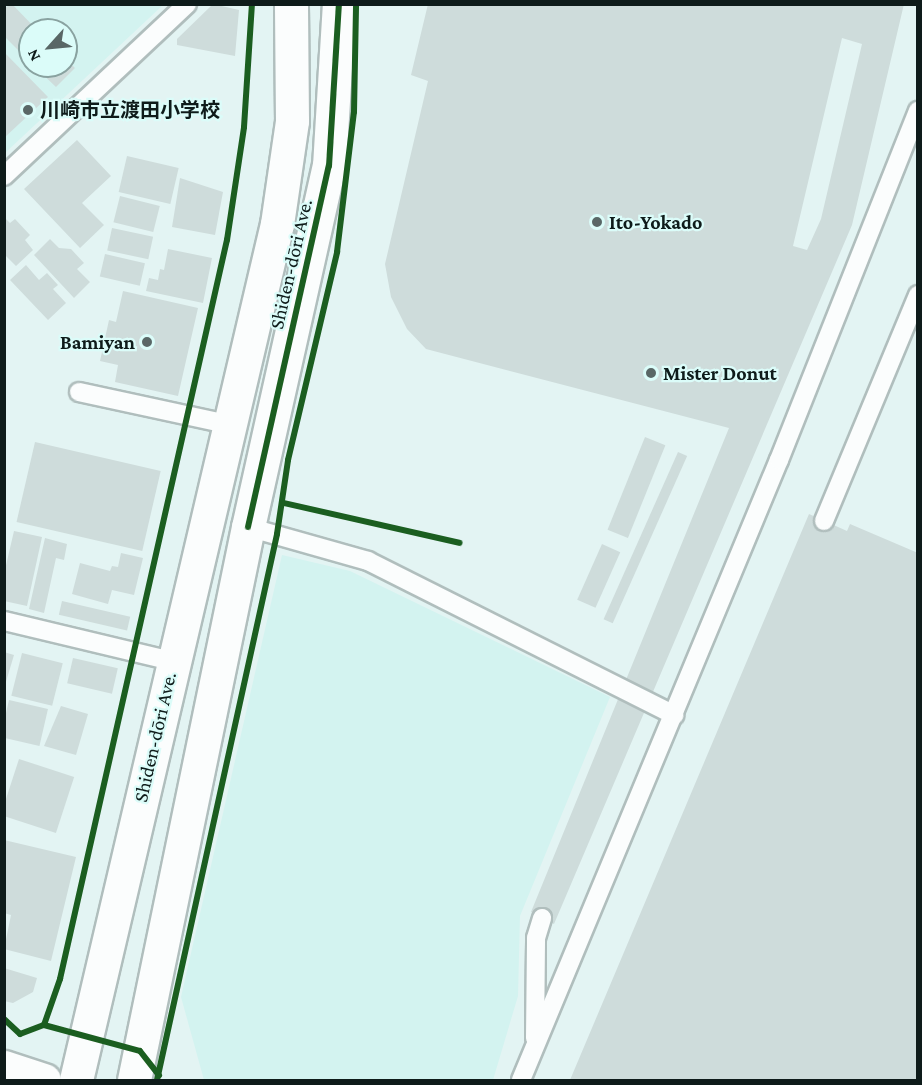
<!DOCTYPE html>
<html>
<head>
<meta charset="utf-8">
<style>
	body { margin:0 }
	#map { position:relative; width:922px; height:1085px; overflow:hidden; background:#e3f4f3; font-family:"Crimson Pro","Noto Sans JP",serif }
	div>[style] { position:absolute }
	.built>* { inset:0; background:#d3f3f0 }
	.building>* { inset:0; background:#cedcdb; transform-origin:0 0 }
	.roads { filter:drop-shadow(2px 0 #b0bebd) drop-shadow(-2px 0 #b0bebd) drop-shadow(0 2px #b0bebd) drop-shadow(0 -2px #b0bebd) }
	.lane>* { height:18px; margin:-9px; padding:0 9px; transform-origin:9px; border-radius:9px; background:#fbfdfd }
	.secondary>* { height:33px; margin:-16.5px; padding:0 16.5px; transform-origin:16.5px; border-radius:16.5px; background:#fbfdfd }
	.cycleway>* { height:6px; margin:-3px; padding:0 3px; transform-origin:3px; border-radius:3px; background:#1b5e20 }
	.dots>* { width:16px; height:16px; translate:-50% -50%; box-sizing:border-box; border:3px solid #dbfcf9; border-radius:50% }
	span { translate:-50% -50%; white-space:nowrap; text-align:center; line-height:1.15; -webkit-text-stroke:4.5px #dbfcf9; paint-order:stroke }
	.poi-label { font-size:20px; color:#0e1b1a; font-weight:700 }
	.left { translate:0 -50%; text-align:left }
	.right { translate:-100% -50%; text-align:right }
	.street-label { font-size:20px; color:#0e1b1a }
	.frame { position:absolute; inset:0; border:6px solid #0e1b1a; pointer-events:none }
	.north { position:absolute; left:18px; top:18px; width:60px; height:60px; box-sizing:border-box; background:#dbfcf9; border:2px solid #89a2a0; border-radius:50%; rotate:243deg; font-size:16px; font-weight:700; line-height:24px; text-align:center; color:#0e1b1a }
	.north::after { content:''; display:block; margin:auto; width:21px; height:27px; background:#596766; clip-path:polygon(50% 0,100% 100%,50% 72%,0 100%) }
</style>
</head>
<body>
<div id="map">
	<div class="built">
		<i style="clip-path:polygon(evenodd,5px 5px,163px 5px,5px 153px,5px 5px,30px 30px,66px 30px,66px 66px,30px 66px,30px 30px)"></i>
		<i style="clip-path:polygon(282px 555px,350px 571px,610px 697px,520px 916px,518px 996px,493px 1080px,204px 1080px,181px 997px)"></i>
	</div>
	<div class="building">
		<i style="clip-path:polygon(12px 4px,37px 30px,30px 30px,30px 62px,4px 36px,4px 8px)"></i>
		<i style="clip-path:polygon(213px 4px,239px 10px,235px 56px,177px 45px,177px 39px)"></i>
		<i style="clip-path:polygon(evenodd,428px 4px,904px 4px,852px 225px,554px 924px,531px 912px,729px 428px,426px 349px,407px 329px,391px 297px,385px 264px,428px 81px,411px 75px,428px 4px,842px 38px,862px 44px,821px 219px,807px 250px,793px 246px,842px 38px)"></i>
		<i style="clip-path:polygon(4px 52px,48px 97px,4px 138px)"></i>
		<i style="clip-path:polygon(66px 59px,75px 68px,56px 87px,34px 66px,66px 66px)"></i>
		<i style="clip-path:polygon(77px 140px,111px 176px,82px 203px,104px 225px,80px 248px,24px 189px)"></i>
		<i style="left:127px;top:156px;width:53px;height:37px;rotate:13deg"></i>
		<i style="clip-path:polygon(180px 178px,223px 192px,215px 235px,172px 227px)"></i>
		<i style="left:120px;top:196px;width:41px;height:27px;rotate:14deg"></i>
		<i style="clip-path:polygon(4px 217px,10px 223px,15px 219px,30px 235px,25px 240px,33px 250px,16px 266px,4px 254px)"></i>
		<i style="left:112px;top:228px;width:42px;height:23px;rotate:12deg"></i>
		<i style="clip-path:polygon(50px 239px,59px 248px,71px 249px,84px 263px,77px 269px,90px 282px,74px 298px,34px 255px)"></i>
		<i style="clip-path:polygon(168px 249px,212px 258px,203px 303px,146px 291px,149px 278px,158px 280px,160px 269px,164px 270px)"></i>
		<i style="left:105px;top:254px;width:41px;height:23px;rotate:13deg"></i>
		<i style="clip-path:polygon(26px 265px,39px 280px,47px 273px,58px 285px,53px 289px,66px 303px,48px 320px,10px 280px)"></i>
		<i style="clip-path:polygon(123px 291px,198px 308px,178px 396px,115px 382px,118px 365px,100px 361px,109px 320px,116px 322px)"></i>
		<i style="left:645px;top:437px;width:22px;height:100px;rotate:22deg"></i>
		<i style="left:35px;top:442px;width:129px;height:82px;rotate:13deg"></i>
		<i style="left:678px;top:452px;width:10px;height:183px;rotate:24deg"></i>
		<i style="clip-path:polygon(809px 514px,847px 531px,850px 524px,918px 553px,918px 1080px,570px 1080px)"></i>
		<i style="clip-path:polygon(14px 531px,42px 537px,27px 606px,4px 601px,4px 574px)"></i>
		<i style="clip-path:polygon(45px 538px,67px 544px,64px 560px,56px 558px,44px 613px,29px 609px)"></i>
		<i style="left:602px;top:544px;width:20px;height:61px;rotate:24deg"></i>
		<i style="clip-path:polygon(121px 553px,143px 558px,134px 595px,112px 590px,108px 604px,72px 594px,80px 563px,110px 571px,112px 566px,118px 567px)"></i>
		<i style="left:62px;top:601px;width:70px;height:14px;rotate:13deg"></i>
		<i style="clip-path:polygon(4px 652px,14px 655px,5px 685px,4px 685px)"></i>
		<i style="left:22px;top:653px;width:42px;height:44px;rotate:14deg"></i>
		<i style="left:73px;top:658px;width:46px;height:26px;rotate:13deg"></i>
		<i style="left:9px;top:700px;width:40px;height:38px;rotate:13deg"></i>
		<i style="clip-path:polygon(61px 706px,88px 714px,76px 755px,44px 746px)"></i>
		<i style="left:19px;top:759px;width:58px;height:59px;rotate:18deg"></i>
		<i style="clip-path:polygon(4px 840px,76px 857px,51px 961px,4px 949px,11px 915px,4px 913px)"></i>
		<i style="clip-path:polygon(4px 968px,37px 978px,33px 992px,13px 1003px,4px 1001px)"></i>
	</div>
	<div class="roads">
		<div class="lane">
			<i style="left:4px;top:176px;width:251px;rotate:-43.2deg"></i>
			<i style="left:79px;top:392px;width:156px;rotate:12.2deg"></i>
			<i style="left:824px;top:521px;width:245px;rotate:-67.4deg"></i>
			<i style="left:248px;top:527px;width:125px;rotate:15.8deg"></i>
			<i style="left:368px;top:561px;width:343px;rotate:26.7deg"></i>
			<i style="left:4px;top:621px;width:173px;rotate:13.4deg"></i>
			<i style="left:535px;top:1038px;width:100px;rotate:-89.4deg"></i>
			<i style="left:536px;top:938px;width:21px;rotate:-73deg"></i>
			<i style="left:521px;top:1080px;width:672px;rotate:-67.41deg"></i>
			<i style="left:779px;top:460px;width:376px;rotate:-68.3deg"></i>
		</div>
		<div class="secondary">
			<i style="left:4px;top:1067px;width:42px;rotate:18deg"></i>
			<i style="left:76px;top:1080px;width:879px;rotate:-76.79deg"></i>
			<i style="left:277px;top:224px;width:104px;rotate:-81.7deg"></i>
			<i style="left:292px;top:121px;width:117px;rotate:-90.5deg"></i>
			<i style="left:134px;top:1080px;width:565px;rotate:-78.35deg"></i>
			<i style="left:248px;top:527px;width:370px;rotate:-77.4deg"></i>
			<i style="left:329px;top:166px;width:162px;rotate:-86.5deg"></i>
		</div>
	</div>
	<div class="cycleway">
		<i style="left:284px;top:503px;width:180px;rotate:12.8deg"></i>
		<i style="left:248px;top:527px;width:370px;rotate:-77.4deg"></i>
		<i style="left:329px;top:166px;width:162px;rotate:-86.5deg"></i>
		<i style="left:4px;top:1019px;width:22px;rotate:43deg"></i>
		<i style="left:20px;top:1034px;width:26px;rotate:-21deg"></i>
		<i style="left:44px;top:1025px;width:99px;rotate:15.2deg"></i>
		<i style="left:140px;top:1051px;width:31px;rotate:52deg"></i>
		<i style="left:44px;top:1025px;width:49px;rotate:-70.8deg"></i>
		<i style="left:60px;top:979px;width:758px;rotate:-77.27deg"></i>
		<i style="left:227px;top:240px;width:114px;rotate:-81.4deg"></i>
		<i style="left:244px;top:127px;width:123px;rotate:-86.3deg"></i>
		<i style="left:157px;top:1080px;width:559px;rotate:-77.6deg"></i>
		<i style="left:277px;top:534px;width:75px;rotate:-81.5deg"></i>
		<i style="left:288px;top:460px;width:214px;rotate:-76.7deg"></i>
		<i style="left:337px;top:252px;width:141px;rotate:-83.1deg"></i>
		<i style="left:354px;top:112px;width:108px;rotate:-88.9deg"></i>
	</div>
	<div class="dots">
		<i style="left:28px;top:110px;background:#596766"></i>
		<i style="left:597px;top:222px;background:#596766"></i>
		<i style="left:147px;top:342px;background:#596766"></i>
		<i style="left:651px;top:373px;background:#596766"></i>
	</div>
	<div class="poi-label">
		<span class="left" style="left:40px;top:110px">川崎市立渡田小学校</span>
		<span class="left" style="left:609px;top:222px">Ito-Yokado</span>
		<span class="right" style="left:135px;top:342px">Bamiyan</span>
		<span class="left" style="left:663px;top:373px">Mister Donut</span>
	</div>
	<div class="street-label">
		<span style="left:291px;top:264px;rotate:-77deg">Shiden-dōri Ave.</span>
		<span style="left:155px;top:737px;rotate:-77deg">Shiden-dōri Ave.</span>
	</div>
	<div class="frame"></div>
	<div class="north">N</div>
</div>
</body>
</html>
